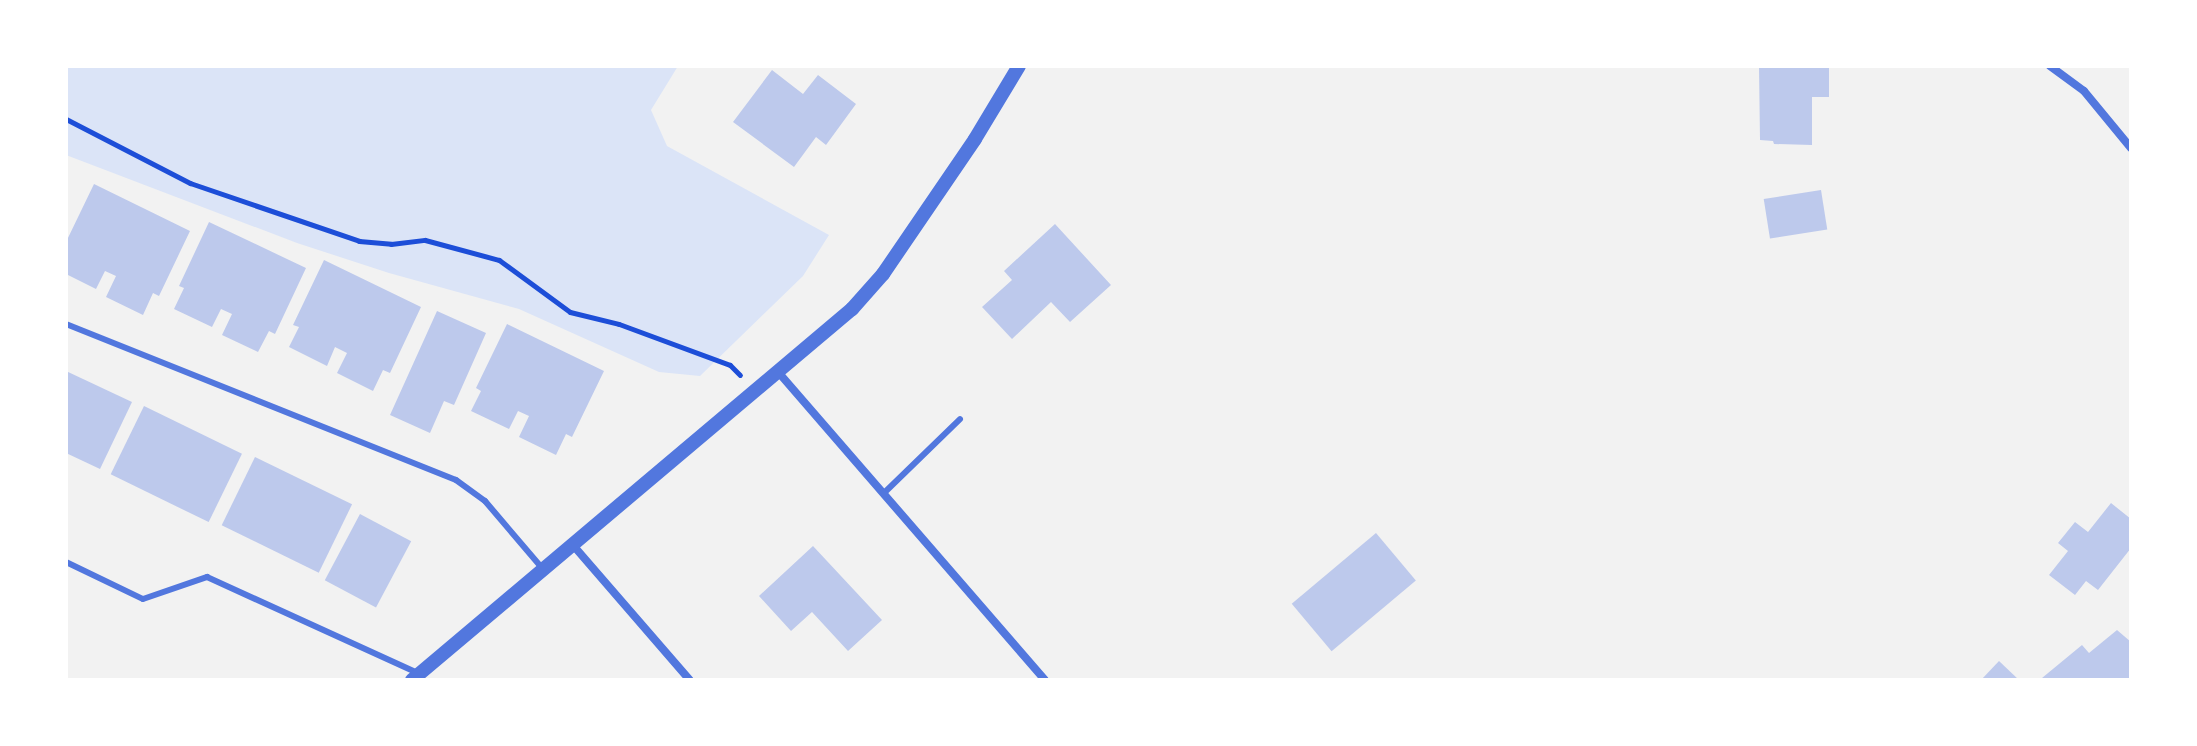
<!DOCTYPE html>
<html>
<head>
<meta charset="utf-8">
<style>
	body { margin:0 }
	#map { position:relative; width:2197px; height:746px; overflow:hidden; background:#f2f2f2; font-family:"Noto Sans",sans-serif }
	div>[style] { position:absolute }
	.green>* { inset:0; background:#dbe4f7 }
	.building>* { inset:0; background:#bdc9ec; transform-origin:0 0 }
	.path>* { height:5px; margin:-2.5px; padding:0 2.5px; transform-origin:2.5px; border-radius:2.5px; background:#1d4ed8 }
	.service>* { height:6px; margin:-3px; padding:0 3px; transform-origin:3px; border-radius:3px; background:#5277de }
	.minor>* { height:8px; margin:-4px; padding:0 4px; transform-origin:4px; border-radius:4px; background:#5277de }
	.tertiary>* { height:14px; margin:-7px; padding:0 7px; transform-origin:7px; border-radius:7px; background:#5277de }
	span { translate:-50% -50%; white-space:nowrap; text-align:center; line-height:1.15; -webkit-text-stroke:6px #fff; paint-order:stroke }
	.frame { position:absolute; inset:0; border:68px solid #fff; pointer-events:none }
</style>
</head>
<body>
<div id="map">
	<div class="green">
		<i style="clip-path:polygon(66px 66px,678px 66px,651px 110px,667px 146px,829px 235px,803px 276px,700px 376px,659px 372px,519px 309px,389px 273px,297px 243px,66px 155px)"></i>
	</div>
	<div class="building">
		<i style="clip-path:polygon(1759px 66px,1829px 66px,1829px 97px,1812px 97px,1812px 145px,1774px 144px,1773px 141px,1760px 140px)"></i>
		<i style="clip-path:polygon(772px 70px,803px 94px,818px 75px,856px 104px,826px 145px,816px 137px,794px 167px,733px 122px)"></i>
		<i style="clip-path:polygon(94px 184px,190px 231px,159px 296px,153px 293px,143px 315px,106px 297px,116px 276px,105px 271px,96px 289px,66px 274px,66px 242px)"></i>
		<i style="left:1821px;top:190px;width:40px;height:58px;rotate:81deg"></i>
		<i style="clip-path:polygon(209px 222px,306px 268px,275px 334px,269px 331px,258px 352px,222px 335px,232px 314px,221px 309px,212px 327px,174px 309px,184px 288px,179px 286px)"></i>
		<i style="clip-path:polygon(1055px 224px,1111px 285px,1070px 322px,1051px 302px,1012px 339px,982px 307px,1012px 280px,1004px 271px)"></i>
		<i style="clip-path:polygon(324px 260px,421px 307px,390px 373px,383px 370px,373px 391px,337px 373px,347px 353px,335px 347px,327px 366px,289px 347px,299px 327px,293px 325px)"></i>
		<i style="clip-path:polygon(437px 311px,486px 333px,454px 405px,444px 401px,430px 433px,390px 415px)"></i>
		<i style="clip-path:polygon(507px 324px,604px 371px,572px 437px,566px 434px,556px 455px,519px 437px,529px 416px,518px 411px,509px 429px,471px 411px,481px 391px,476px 388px)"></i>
		<i style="clip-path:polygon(66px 371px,132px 402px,100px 469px,66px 453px)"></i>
		<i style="left:144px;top:406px;width:109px;height:76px;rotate:26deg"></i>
		<i style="left:255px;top:457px;width:108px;height:76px;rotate:26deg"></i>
		<i style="clip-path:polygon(2111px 503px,2131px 519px,2131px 548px,2098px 590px,2086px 581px,2075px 595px,2049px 575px,2068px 551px,2058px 543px,2075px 522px,2088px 532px)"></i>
		<i style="left:360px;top:514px;width:58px;height:75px;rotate:28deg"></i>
		<i style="left:1376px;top:533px;width:62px;height:110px;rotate:50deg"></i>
		<i style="clip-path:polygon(813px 546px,882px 620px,848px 651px,812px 612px,791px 631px,759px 596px)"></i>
		<i style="clip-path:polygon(2117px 630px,2131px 642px,2131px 680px,2042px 678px,2082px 645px,2089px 653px)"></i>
		<i style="clip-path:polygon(1999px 661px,2019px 680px,1981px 680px)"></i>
	</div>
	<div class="path">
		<i style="left:66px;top:119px;width:140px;rotate:27.3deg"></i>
		<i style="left:190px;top:183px;width:179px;rotate:18.9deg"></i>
		<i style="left:359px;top:241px;width:32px;rotate:5deg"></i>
		<i style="left:391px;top:244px;width:34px;rotate:-7deg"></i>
		<i style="left:425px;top:240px;width:77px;rotate:15.1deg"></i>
		<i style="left:499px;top:260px;width:88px;rotate:36.2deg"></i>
		<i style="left:570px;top:312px;width:50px;rotate:13.8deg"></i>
		<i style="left:619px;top:324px;width:118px;rotate:20.3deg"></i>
		<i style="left:730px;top:365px;width:14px;rotate:45deg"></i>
	</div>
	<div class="service">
		<i style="left:66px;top:324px;width:420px;rotate:21.8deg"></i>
		<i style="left:456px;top:480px;width:36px;rotate:36deg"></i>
		<i style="left:485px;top:501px;width:88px;rotate:49.6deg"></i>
		<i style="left:884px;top:493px;width:106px;rotate:-44.2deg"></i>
		<i style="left:66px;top:562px;width:85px;rotate:25.7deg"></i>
		<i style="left:143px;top:599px;width:68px;rotate:-19deg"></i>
		<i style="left:207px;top:577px;width:234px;rotate:24.5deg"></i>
	</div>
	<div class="minor">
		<i style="left:2050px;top:66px;width:42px;rotate:36.3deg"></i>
		<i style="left:2084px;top:91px;width:74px;rotate:50.5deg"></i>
		<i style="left:779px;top:373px;width:406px;rotate:49.1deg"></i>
		<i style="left:572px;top:544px;width:180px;rotate:49.1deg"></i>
	</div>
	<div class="tertiary">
		<i style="left:412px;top:680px;width:576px;rotate:-40.14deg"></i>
		<i style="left:852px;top:309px;width:47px;rotate:-48.5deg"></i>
		<i style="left:883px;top:274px;width:163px;rotate:-55.7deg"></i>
		<i style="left:975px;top:139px;width:85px;rotate:-58.9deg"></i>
	</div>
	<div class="frame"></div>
</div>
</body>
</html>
